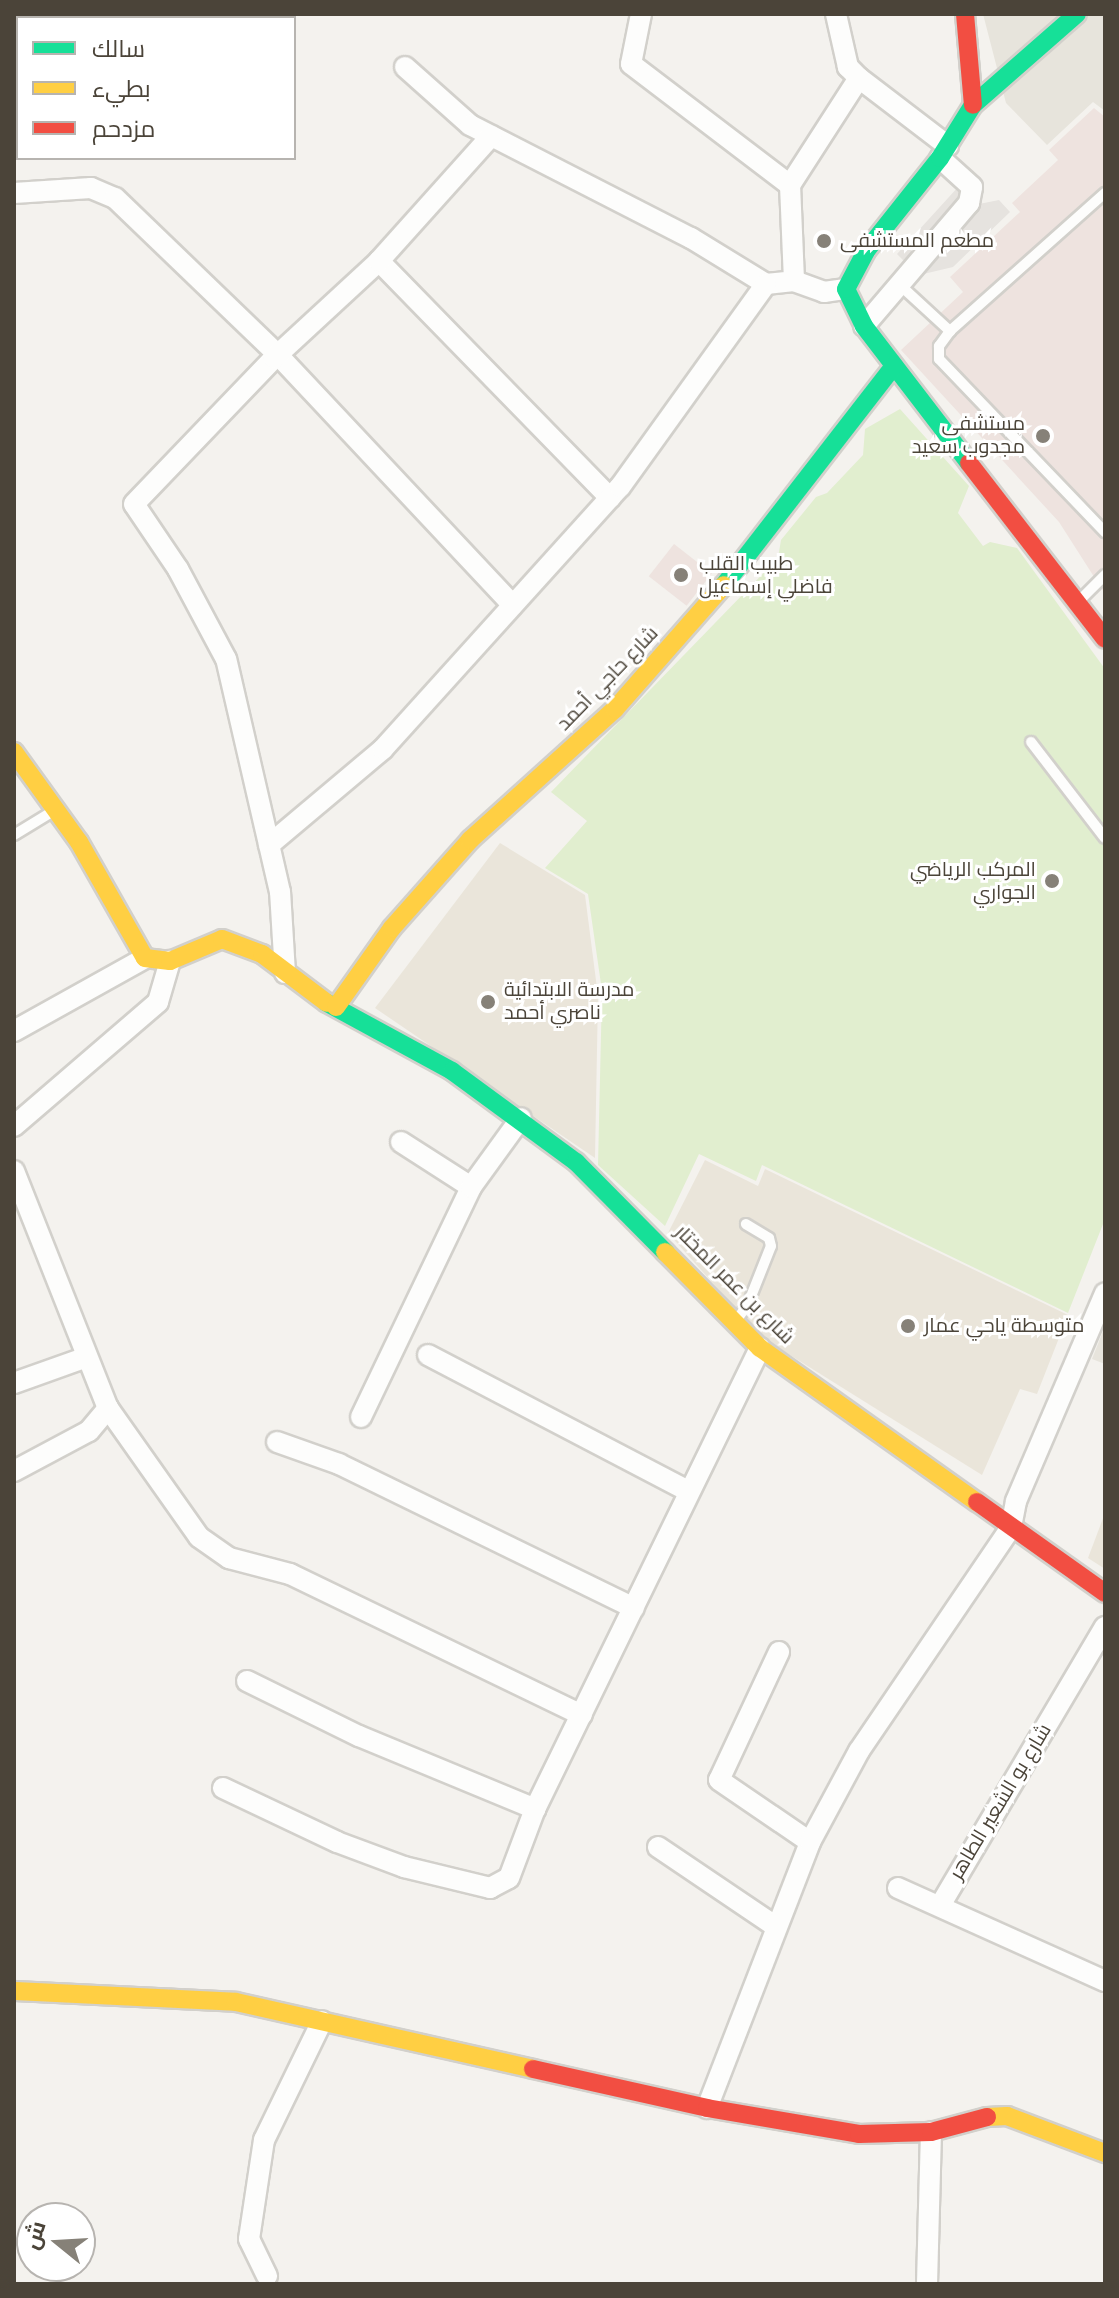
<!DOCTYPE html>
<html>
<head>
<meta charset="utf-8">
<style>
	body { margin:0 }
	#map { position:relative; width:1119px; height:2298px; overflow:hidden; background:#f4f2ee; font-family:"Varela Round",Cairo,sans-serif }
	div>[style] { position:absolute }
	.residential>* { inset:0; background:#e7e4dc }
	.education>* { inset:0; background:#eae5da }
	.medical>* { inset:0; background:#eee3df; transform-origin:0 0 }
	.green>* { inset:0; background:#e1eecf }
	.parking>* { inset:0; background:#e6e3df }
	.roads { filter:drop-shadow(2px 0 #d2d0cb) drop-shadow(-2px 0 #d2d0cb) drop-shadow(0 2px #d2d0cb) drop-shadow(0 -2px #d2d0cb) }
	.lane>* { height:10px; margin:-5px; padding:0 5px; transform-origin:5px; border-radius:5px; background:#fdfdfc }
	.street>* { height:20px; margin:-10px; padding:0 10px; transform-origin:10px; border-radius:10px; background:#fdfdfc }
	.fast>* { height:18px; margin:-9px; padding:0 9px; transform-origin:9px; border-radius:9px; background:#16e098 }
	.slow>* { height:18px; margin:-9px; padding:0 9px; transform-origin:9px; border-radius:9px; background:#ffcf43 }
	.jam>* { height:18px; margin:-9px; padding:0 9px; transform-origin:9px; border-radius:9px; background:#f24e42 }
	.dots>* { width:22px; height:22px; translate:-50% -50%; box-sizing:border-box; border:4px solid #fff; border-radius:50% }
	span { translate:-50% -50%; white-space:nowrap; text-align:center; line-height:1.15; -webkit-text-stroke:6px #fff; paint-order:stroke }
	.poi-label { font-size:20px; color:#4b4439 }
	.left { translate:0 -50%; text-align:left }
	.right { translate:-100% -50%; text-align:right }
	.street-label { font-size:20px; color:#4b4439 }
	.frame { position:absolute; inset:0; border:16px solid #4b4439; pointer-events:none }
	.legend { position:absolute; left:16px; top:16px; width:280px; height:144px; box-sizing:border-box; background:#fff; border:2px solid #b7b4b0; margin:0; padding:10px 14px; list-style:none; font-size:24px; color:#4b4439 }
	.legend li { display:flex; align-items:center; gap:16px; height:40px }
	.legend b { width:40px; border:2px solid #b7b4b0 }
	.north { position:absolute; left:16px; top:2202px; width:80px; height:80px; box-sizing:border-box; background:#fff; border:2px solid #b7b4b0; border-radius:50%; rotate:288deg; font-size:22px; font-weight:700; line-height:32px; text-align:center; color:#4b4439 }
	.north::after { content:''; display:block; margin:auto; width:28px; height:36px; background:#868178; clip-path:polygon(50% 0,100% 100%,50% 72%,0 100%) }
</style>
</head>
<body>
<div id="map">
	<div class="residential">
		<i style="clip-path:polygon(983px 14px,1105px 14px,1105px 111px,1093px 102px,1047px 145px,1006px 103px)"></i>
		<i style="clip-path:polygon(1105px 1326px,1105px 1364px,1092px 1359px)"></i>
	</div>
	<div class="education">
		<i style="clip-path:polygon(500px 843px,585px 895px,598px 996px,595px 1158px,375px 1008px)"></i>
		<i style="clip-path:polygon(705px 1160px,758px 1186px,765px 1169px,1068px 1315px,1037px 1394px,1020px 1389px,982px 1475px,761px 1337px,668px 1233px)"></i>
		<i style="clip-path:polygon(1105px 1513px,1105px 1569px,1088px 1558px)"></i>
	</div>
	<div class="medical">
		<i style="clip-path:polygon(1094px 108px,1105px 117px,1105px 594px,1059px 522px,901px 350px,963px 292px,950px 277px,1020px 212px,1012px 203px,1058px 160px,1049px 150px)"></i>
		<i style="left:674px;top:544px;width:48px;height:41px;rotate:38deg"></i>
	</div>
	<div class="green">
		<i style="clip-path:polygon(900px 409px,969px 486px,958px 513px,983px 546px,990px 542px,1017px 548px,1105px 669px,1105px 1219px,1068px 1313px,762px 1165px,756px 1181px,699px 1154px,665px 1226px,598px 1165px,602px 991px,588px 894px,545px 868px,587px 821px,551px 792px,778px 558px,781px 540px,816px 497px,827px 493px,863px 455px,865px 429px)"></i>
	</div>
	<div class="parking">
		<i style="clip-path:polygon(959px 186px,979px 204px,999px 200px,1010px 212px,953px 267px,915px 276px,899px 294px,886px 281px,904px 261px,897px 254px)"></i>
	</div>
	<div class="roads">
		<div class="lane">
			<i style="left:901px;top:286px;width:67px;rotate:42.6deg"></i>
			<i style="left:950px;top:331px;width:208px;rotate:-41.7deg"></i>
			<i style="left:950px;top:331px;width:19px;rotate:126deg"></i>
			<i style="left:939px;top:346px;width:13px;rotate:90deg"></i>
			<i style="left:939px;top:359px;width:240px;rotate:46.2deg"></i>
			<i style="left:1078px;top:602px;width:38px;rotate:-45deg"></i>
			<i style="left:1031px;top:742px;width:121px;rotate:52.4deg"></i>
			<i style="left:14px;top:835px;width:48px;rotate:-31.4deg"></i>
			<i style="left:736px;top:1321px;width:21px;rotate:-55deg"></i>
			<i style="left:748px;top:1304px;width:62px;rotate:-68.4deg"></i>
			<i style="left:771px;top:1246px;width:8px;rotate:-104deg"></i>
			<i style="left:769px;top:1238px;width:27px;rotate:-149deg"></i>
		</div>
		<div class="street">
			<i style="left:641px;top:14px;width:51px;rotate:101.3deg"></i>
			<i style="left:631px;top:64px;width:200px;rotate:37.3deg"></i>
			<i style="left:790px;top:185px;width:96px;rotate:87.6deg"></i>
			<i style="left:405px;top:67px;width:87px;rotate:41.7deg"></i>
			<i style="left:470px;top:125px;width:248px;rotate:27.1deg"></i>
			<i style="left:691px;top:238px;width:88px;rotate:31.5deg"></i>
			<i style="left:766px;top:284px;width:28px;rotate:-6deg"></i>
			<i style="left:794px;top:281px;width:32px;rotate:20deg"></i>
			<i style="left:824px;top:292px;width:22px;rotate:-8deg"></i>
			<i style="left:859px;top:78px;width:112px;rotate:37.4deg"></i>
			<i style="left:790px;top:185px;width:127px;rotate:-57.2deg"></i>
			<i style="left:859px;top:78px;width:16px;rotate:-135deg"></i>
			<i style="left:848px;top:67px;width:54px;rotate:-102.8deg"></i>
			<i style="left:14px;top:193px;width:77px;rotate:-3.7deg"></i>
			<i style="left:91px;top:188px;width:26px;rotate:23deg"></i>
			<i style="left:115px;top:198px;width:226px;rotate:43.9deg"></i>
			<i style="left:278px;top:355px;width:343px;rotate:46.8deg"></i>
			<i style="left:379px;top:261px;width:331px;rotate:45.7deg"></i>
			<i style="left:864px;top:326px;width:162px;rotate:-49.5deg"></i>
			<i style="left:969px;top:203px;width:16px;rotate:-79deg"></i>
			<i style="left:972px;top:187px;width:43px;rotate:-137.8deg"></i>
			<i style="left:269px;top:845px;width:149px;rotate:-40.1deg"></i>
			<i style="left:383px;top:749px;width:353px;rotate:-47.9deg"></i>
			<i style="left:620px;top:487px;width:250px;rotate:-54.3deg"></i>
			<i style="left:285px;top:973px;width:81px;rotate:-93.5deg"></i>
			<i style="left:280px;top:892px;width:239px;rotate:-103deg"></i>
			<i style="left:226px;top:659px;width:102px;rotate:-118.1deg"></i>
			<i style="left:178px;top:569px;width:78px;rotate:-124.1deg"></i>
			<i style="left:134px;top:504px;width:202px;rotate:-46.2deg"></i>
			<i style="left:274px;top:358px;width:143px;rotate:-42.7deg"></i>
			<i style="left:379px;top:261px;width:168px;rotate:-48.1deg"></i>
			<i style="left:14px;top:1031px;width:150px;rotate:-29.1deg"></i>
			<i style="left:14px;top:1126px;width:190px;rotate:-40.7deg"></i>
			<i style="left:158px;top:1002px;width:43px;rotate:-73.7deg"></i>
			<i style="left:401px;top:1142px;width:83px;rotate:32.7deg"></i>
			<i style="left:14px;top:1171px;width:255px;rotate:68.4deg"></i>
			<i style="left:108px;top:1408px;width:158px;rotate:54.8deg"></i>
			<i style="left:199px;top:1537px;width:37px;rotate:35deg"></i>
			<i style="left:229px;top:1558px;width:63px;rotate:14.7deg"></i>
			<i style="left:290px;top:1574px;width:324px;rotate:25.8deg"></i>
			<i style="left:428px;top:1355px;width:293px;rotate:27.6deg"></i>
			<i style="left:14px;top:1383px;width:77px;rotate:-19.6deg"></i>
			<i style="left:361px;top:1417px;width:255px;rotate:-64.4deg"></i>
			<i style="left:471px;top:1187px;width:85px;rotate:-54.1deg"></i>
			<i style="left:277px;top:1442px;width:66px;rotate:19.5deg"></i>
			<i style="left:339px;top:1464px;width:328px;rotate:26deg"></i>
			<i style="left:14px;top:1471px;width:85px;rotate:-28.1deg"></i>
			<i style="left:89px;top:1431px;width:30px;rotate:-50deg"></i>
			<i style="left:779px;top:1652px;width:141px;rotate:115.1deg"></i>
			<i style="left:719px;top:1780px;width:110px;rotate:34.3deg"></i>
			<i style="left:247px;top:1681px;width:125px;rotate:26.2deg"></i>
			<i style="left:359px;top:1736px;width:191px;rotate:22.5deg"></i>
			<i style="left:223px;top:1788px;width:126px;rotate:25.3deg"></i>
			<i style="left:337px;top:1842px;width:72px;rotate:20.5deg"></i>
			<i style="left:404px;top:1867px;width:89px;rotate:13.7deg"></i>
			<i style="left:490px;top:1888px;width:21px;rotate:-28deg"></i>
			<i style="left:509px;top:1878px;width:74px;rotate:-69.4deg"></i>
			<i style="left:535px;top:1809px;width:513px;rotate:-63.98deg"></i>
			<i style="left:658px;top:1847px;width:141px;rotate:34deg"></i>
			<i style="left:898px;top:1888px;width:227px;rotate:24.2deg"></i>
			<i style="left:941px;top:1904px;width:322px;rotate:-59.4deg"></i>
			<i style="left:707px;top:2108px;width:285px;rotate:-68.8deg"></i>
			<i style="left:810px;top:1842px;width:103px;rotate:-61.7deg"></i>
			<i style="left:859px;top:1751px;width:271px;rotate:-55.8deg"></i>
			<i style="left:1011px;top:1527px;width:26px;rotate:-79deg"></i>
			<i style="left:1016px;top:1501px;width:226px;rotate:-66.8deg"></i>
			<i style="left:267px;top:2276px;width:41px;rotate:-115.9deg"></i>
			<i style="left:249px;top:2239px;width:100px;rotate:-81.4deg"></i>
			<i style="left:264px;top:2140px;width:132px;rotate:-64deg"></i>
			<i style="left:927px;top:2284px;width:152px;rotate:-88.5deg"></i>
		</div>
		<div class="fast">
			<i style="left:969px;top:463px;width:173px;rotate:-127.5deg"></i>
			<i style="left:864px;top:326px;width:41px;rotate:-115.9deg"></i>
			<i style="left:846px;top:289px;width:43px;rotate:-62.2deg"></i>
			<i style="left:866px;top:251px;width:119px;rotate:-51.5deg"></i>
			<i style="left:940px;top:158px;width:62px;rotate:-58.1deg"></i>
			<i style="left:973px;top:105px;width:138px;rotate:-41.2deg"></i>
			<i style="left:724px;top:585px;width:277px;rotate:-52.2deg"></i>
			<i style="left:327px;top:1003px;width:142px;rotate:28.5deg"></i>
			<i style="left:452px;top:1071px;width:154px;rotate:36.3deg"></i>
			<i style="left:576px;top:1162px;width:127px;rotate:45.3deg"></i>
		</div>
		<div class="slow">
			<i style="left:14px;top:752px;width:111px;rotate:54.2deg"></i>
			<i style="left:79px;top:842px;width:133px;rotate:60.4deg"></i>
			<i style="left:145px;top:958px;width:25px;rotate:7deg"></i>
			<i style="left:170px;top:961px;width:56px;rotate:-22.9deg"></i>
			<i style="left:222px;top:939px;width:43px;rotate:20.6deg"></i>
			<i style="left:262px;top:954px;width:81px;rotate:37deg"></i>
			<i style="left:336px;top:1007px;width:97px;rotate:-54.7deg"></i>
			<i style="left:392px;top:928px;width:118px;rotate:-48.4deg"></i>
			<i style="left:470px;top:840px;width:195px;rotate:-42.1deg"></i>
			<i style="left:615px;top:709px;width:165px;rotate:-48.7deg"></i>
			<i style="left:665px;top:1252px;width:135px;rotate:45.3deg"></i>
			<i style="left:760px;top:1348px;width:266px;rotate:35.4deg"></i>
			<i style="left:14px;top:1991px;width:222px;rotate:2.8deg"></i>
			<i style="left:236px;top:2002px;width:304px;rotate:12.7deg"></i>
			<i style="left:987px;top:2117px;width:20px;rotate:-3deg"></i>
			<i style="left:1007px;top:2116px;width:105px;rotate:20.7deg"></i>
		</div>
		<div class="jam">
			<i style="left:965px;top:14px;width:91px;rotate:85deg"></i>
			<i style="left:969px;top:463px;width:222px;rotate:52.3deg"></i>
			<i style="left:977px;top:1502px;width:157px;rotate:35.4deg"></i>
			<i style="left:533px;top:2069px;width:178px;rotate:12.6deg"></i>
			<i style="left:707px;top:2108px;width:154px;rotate:9.7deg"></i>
			<i style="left:859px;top:2134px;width:72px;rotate:-1.6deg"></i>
			<i style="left:931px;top:2132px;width:58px;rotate:-15deg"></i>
		</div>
	</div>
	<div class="dots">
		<i style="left:824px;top:241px;background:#868178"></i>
		<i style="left:1043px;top:436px;background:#868178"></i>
		<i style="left:681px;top:575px;background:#868178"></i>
		<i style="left:1052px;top:881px;background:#868178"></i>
		<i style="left:488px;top:1002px;background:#868178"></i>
		<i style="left:908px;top:1326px;background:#868178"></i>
	</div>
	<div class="poi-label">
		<span class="left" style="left:840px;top:241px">مطعم المستشفى</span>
		<span class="right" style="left:1025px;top:436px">مستشفى<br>مجدوب سعيد</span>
		<span class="left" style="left:699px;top:576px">طبيب القلب<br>فاضلي إسماعيل</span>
		<span class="right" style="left:1036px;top:882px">المركب الرياضي<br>الجواري</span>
		<span class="left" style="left:504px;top:1002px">مدرسة الابتدائية<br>ناصري أحمد</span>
		<span class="left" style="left:924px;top:1326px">متوسطة ياحي عمار</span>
	</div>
	<div class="street-label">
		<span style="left:608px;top:679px;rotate:-46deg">شارع حاجي أحمد</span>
		<span style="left:734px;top:1285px;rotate:45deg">شارع بن عمر المختار</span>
		<span style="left:1001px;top:1802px;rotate:-59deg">شارع بو الشعير الطاهر</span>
	</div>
	<div class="frame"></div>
	<ul class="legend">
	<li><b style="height:10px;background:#16e098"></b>سالك</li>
	<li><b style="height:10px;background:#ffcf43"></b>بطيء</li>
	<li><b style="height:10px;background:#f24e42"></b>مزدحم</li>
	</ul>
	<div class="north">ش</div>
</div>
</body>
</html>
